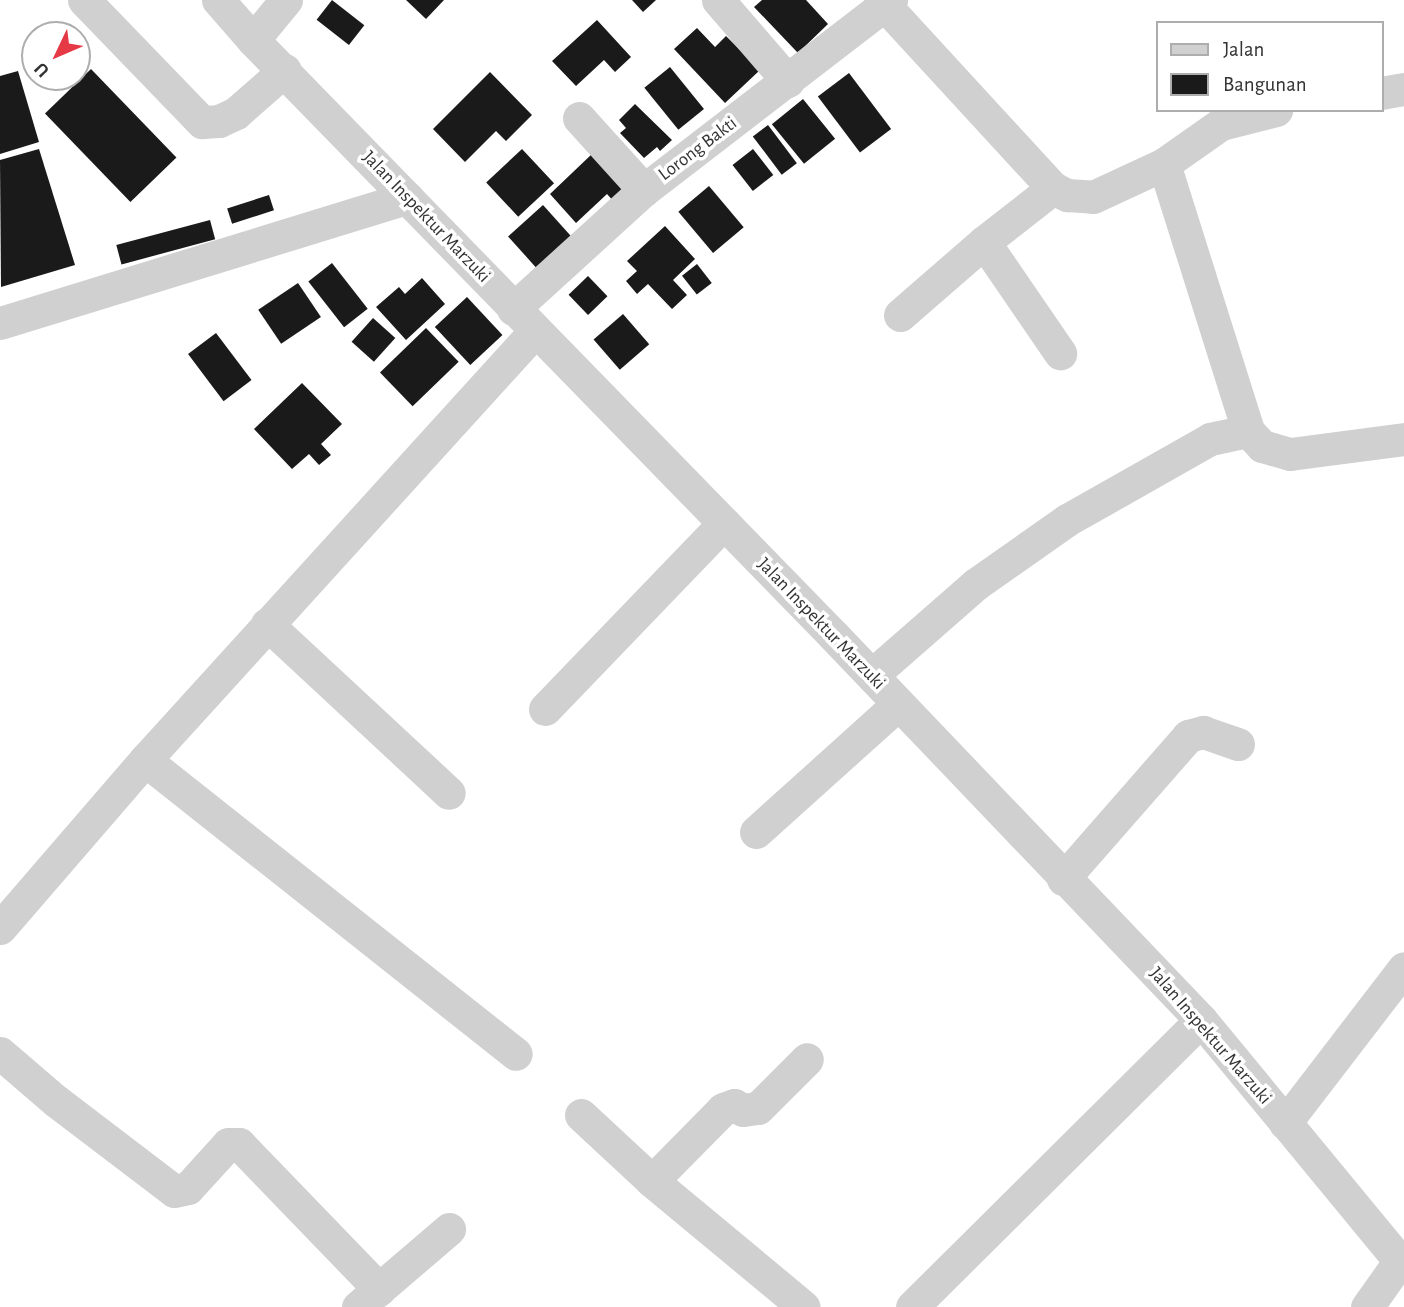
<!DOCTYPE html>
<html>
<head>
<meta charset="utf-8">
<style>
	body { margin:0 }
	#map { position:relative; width:1404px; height:1307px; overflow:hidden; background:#fff; font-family:"Alegreya Sans",sans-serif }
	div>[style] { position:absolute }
	.building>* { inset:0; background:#1a1a1a; transform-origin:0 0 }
	.minor>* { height:33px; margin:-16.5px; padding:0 16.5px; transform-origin:16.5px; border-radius:16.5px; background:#d0d0d0 }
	span { translate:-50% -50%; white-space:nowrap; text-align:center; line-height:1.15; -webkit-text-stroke:7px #fff; paint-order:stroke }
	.street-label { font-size:19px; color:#333 }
	.legend { position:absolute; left:1156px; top:21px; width:228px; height:91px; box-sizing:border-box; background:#fff; border:2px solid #adadad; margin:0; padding:9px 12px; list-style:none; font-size:21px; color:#333 }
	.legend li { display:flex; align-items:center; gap:14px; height:35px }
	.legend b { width:35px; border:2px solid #adadad }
	.north { position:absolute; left:21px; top:21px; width:70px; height:70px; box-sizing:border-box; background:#fff; border:2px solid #adadad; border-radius:50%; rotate:226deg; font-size:19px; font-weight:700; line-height:28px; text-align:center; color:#333 }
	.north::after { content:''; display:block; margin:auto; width:24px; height:32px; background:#e63946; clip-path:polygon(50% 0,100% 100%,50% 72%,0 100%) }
</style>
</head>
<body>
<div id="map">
	<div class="building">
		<i style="left:332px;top:0;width:41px;height:25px;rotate:38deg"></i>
		<i style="clip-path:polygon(406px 0,444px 0,426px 19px)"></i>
		<i style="clip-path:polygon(632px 0,656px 0,643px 12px)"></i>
		<i style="clip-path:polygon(762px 0,806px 0,828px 24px,798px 53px,754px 7px)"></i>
		<i style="clip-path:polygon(597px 20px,631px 57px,615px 72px,604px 60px,576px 86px,552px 61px)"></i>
		<i style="clip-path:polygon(697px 28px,715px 47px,726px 36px,760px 70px,725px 103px,674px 49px)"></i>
		<i style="left:670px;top:67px;width:54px;height:33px;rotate:51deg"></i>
		<i style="left:91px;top:69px;width:123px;height:64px;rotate:46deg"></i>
		<i style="clip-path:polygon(18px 71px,39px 142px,0 154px,0 76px)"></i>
		<i style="clip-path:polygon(490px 72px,532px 115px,506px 141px,496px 131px,465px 162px,433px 129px)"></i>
		<i style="left:849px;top:73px;width:70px;height:39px;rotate:53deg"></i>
		<i style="left:803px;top:99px;width:51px;height:40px;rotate:51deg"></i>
		<i style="clip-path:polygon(635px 104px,672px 140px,660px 151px,657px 147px,644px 158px,620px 133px,626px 128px,619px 120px)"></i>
		<i style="left:768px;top:125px;width:48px;height:19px;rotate:53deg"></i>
		<i style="clip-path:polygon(39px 149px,75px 265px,1px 287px,0 160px)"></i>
		<i style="left:522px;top:149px;width:47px;height:49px;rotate:47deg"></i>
		<i style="left:753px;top:149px;width:33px;height:26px;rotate:52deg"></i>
		<i style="clip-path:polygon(593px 153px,628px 191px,615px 203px,607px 194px,576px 223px,550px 194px)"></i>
		<i style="left:709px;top:186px;width:54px;height:40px;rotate:50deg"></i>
		<i style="left:269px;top:195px;width:16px;height:44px;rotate:72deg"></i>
		<i style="left:543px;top:205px;width:43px;height:47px;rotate:48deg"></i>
		<i style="left:210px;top:220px;width:20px;height:97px;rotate:75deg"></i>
		<i style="clip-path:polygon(665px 226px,695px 259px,673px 280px,687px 295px,672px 309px,648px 284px,637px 294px,626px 281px,637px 271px,627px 261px)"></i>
		<i style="left:332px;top:263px;width:58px;height:30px;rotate:52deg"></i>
		<i style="left:697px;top:264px;width:24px;height:19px;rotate:52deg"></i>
		<i style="left:588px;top:276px;width:28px;height:27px;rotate:46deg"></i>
		<i style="clip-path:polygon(422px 278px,445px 304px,406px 340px,376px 307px,399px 287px,405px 294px)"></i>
		<i style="left:298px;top:283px;width:41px;height:48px;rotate:56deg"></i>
		<i style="left:467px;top:297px;width:52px;height:44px;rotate:47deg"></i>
		<i style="left:623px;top:314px;width:40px;height:39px;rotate:49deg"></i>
		<i style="left:373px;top:318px;width:30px;height:32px;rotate:42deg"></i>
		<i style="left:426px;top:328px;width:47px;height:64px;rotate:46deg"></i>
		<i style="left:216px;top:333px;width:59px;height:35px;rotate:53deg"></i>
		<i style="clip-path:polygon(302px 383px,342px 424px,321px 444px,331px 455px,319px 465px,309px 454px,292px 469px,254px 429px)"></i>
	</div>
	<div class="minor">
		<i style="left:84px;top:0;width:170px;rotate:46deg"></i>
		<i style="left:202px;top:122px;width:17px;rotate:-3deg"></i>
		<i style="left:219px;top:121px;width:19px;rotate:-25deg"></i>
		<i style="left:236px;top:113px;width:65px;rotate:-41.3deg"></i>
		<i style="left:218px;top:0;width:53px;rotate:48.8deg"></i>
		<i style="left:253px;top:40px;width:832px;rotate:45.73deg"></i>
		<i style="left:834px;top:636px;width:531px;rotate:46.3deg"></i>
		<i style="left:1201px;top:1020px;width:319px;rotate:50.5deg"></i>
		<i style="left:718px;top:0;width:107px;rotate:49.2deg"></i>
		<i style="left:880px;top:0;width:255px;rotate:47.4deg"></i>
		<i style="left:1053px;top:188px;width:16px;rotate:27deg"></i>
		<i style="left:1067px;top:195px;width:26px;rotate:4deg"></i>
		<i style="left:1093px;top:197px;width:78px;rotate:-24.9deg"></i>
		<i style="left:1164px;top:164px;width:70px;rotate:-35.1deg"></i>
		<i style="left:1221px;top:124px;width:57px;rotate:-14.3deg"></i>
		<i style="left:253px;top:40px;width:52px;rotate:-50.5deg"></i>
		<i style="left:1381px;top:93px;width:23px;rotate:-10deg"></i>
		<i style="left:579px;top:118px;width:97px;rotate:47.9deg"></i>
		<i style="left:1164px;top:164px;width:280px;rotate:72.5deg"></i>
		<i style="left:984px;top:242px;width:135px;rotate:55.6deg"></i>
		<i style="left:513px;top:309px;width:177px;rotate:-42.3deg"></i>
		<i style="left:644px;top:190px;width:312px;rotate:-37.6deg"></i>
		<i style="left:900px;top:315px;width:111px;rotate:-41deg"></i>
		<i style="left:984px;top:242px;width:88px;rotate:-38deg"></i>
		<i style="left:0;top:323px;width:426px;rotate:-17.1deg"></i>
		<i style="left:267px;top:624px;width:248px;rotate:42.9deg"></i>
		<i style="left:872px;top:675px;width:138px;rotate:-41.2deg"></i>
		<i style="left:976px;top:584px;width:111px;rotate:-35.1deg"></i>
		<i style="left:1067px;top:520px;width:164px;rotate:-29.5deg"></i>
		<i style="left:1210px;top:439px;width:39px;rotate:-12deg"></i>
		<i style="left:1248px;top:431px;width:21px;rotate:47deg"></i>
		<i style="left:1262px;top:446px;width:29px;rotate:16deg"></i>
		<i style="left:1290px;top:454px;width:115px;rotate:-7.5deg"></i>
		<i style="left:545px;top:709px;width:258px;rotate:-46.1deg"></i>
		<i style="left:145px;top:760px;width:473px;rotate:38.4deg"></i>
		<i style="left:756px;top:832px;width:190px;rotate:-42deg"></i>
		<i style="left:1063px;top:879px;width:190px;rotate:-48.8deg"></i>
		<i style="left:1188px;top:736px;width:16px;rotate:-15deg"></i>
		<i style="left:1203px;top:732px;width:37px;rotate:19deg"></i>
		<i style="left:0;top:928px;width:222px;rotate:-49.2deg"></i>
		<i style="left:145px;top:760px;width:580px;rotate:-47.73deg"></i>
		<i style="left:0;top:1053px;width:74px;rotate:40.6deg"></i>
		<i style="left:56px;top:1101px;width:148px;rotate:37.3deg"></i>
		<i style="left:174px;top:1191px;width:14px;rotate:-12deg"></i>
		<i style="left:188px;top:1188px;width:59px;rotate:-47.7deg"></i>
		<i style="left:228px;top:1144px;width:11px"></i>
		<i style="left:239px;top:1144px;width:202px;rotate:46deg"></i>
		<i style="left:581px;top:1115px;width:97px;rotate:42.9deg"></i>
		<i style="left:652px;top:1181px;width:197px;rotate:39.7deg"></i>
		<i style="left:1285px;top:1123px;width:195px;rotate:-52.5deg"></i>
		<i style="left:652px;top:1181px;width:101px;rotate:-45.4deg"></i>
		<i style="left:723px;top:1109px;width:12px;rotate:-20deg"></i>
		<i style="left:734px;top:1105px;width:10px;rotate:29deg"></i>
		<i style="left:743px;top:1110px;width:15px;rotate:-8deg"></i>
		<i style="left:758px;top:1108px;width:69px;rotate:-45deg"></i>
		<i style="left:358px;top:1307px;width:120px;rotate:-40.6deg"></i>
		<i style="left:912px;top:1307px;width:407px;rotate:-44.8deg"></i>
		<i style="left:1367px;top:1307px;width:55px;rotate:-54.6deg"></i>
	</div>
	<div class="street-label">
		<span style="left:698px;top:149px;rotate:-37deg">Lorong Bakti</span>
		<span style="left:426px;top:217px;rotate:46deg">Jalan Inspektur Marzuki</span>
		<span style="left:821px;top:624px;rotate:46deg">Jalan Inspektur Marzuki</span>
		<span style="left:1210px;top:1036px;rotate:49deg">Jalan Inspektur Marzuki</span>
	</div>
	<ul class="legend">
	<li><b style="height:9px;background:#d0d0d0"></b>Jalan</li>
	<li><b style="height:19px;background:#1a1a1a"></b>Bangunan</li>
	</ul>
	<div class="north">U</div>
</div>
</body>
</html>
